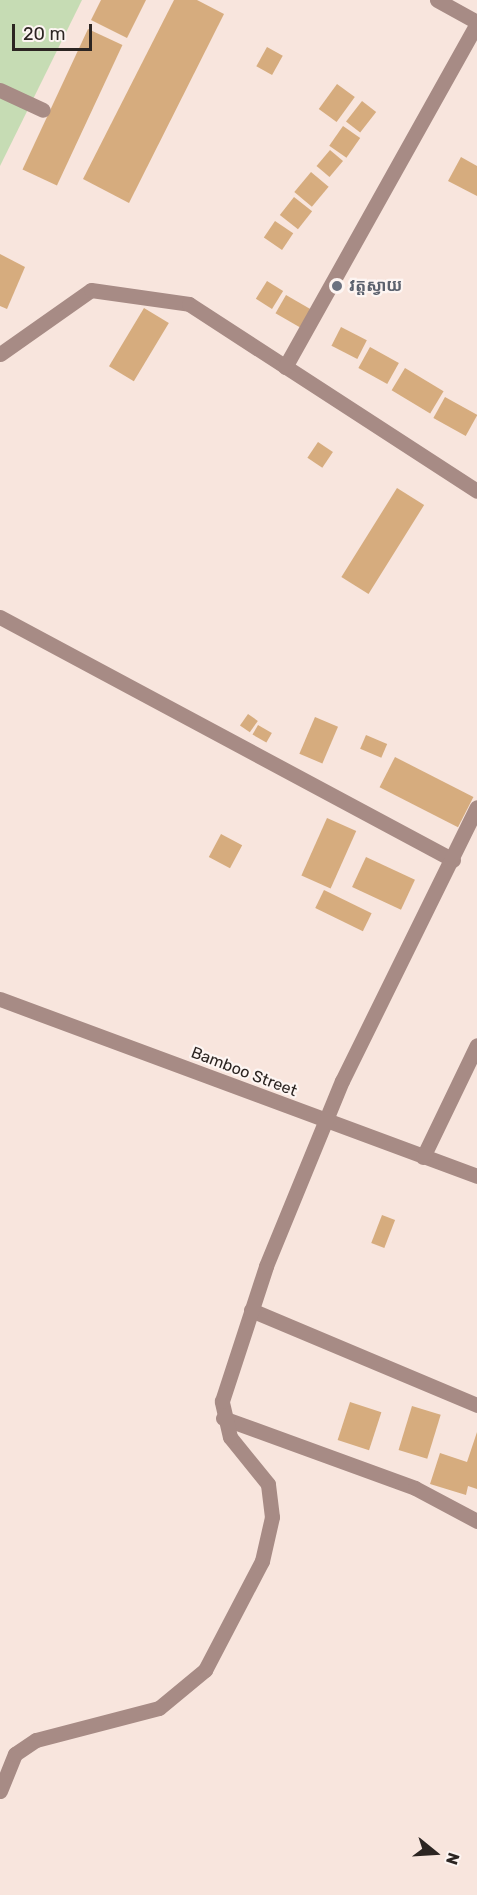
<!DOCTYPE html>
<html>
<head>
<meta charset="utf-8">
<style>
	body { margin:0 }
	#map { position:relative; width:477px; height:1895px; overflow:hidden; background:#f8e5dd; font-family:Rubik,"Noto Sans Khmer",sans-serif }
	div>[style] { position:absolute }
	.green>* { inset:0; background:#c6dcb4 }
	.building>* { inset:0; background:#d6ac7e; transform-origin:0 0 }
	.minor>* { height:15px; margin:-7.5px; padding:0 7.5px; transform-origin:7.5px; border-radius:7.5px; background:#a78b85 }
	.dots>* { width:16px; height:16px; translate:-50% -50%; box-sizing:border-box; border:3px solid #fdf5f2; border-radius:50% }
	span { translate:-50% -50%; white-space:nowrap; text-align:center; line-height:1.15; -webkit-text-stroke:4.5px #fdf5f2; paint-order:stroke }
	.worship-label { font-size:16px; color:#5b616d; font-weight:700 }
	.left { translate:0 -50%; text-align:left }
	.street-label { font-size:16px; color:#2c2522 }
	.north { position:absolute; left:405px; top:1823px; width:60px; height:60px; -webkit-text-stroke:4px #fdf5f2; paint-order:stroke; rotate:108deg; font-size:16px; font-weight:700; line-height:24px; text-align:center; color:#2c2522 }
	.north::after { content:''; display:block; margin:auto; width:21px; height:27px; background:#2c2522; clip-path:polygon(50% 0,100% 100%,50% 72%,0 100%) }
	.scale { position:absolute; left:12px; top:24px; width:80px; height:27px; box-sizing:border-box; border:3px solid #2c2522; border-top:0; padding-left:8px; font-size:18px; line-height:21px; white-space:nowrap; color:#2c2522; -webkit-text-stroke:4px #fdf5f2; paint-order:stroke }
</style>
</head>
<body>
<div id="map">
	<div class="green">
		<i style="clip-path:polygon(0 0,82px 0,0 166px)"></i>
	</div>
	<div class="building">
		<i style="clip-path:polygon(101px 0,146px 0,127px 38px,91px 20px)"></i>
		<i style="clip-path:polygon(174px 0,197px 0,224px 14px,129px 203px,83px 179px)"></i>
		<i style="left:88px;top:29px;width:38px;height:155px;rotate:25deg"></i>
		<i style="left:267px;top:47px;width:18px;height:22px;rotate:29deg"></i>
		<i style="left:337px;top:84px;width:22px;height:31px;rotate:36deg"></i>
		<i style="left:362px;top:101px;width:18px;height:26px;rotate:38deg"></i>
		<i style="left:343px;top:126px;width:21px;height:24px;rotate:35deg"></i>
		<i style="left:330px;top:150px;width:17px;height:21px;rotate:40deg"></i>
		<i style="clip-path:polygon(461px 157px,477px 166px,477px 196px,448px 181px)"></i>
		<i style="left:311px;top:172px;width:23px;height:26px;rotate:40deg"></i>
		<i style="left:294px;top:197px;width:23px;height:23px;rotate:38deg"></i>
		<i style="left:275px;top:221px;width:22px;height:20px;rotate:34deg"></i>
		<i style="clip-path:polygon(0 254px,25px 267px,7px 309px,0 306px)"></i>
		<i style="left:267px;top:281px;width:19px;height:21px;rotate:32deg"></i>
		<i style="left:286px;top:295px;width:30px;height:21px;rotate:30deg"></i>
		<i style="left:144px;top:308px;width:29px;height:68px;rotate:31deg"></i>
		<i style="left:341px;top:327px;width:29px;height:21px;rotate:27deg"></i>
		<i style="left:370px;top:347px;width:33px;height:24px;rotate:29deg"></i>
		<i style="left:405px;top:368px;width:45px;height:26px;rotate:31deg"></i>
		<i style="left:445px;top:397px;width:37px;height:24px;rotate:29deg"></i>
		<i style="left:318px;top:442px;width:18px;height:19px;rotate:34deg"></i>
		<i style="left:397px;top:488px;width:32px;height:105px;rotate:32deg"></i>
		<i style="left:248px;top:714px;width:12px;height:14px;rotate:35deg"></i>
		<i style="left:315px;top:717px;width:25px;height:40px;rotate:23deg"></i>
		<i style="left:258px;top:725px;width:16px;height:11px;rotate:30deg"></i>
		<i style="left:366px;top:735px;width:23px;height:15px;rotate:23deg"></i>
		<i style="left:395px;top:757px;width:88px;height:34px;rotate:27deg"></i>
		<i style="left:327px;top:818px;width:32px;height:63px;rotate:24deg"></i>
		<i style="left:221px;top:834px;width:24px;height:26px;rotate:28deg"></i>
		<i style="left:366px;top:857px;width:54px;height:33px;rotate:25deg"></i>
		<i style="left:324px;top:890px;width:53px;height:20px;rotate:26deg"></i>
		<i style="left:382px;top:1215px;width:14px;height:30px;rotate:21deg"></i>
		<i style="left:350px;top:1402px;width:33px;height:40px;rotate:18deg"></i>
		<i style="left:412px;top:1406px;width:30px;height:46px;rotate:17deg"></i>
		<i style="clip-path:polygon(477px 1432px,477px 1489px,468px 1486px,466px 1495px,430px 1484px,440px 1453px,467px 1462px)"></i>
	</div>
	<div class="minor">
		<i style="left:437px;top:0;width:46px;rotate:28.8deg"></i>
		<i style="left:0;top:90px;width:47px;rotate:24.9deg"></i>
		<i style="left:0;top:354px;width:111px;rotate:-35.1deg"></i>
		<i style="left:91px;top:290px;width:99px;rotate:8.1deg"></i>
		<i style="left:189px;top:304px;width:343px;rotate:33deg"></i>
		<i style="left:285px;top:367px;width:393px;rotate:-60.8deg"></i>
		<i style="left:0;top:617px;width:514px;rotate:28.21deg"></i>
		<i style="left:0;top:999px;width:509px;rotate:20.36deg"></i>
		<i style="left:423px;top:1157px;width:124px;rotate:-64.3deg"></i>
		<i style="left:251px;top:1310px;width:245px;rotate:22.8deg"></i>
		<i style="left:223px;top:1418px;width:204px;rotate:20deg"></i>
		<i style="left:415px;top:1488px;width:70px;rotate:28deg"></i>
		<i style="left:0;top:1791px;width:40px;rotate:-68deg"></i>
		<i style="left:15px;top:1754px;width:25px;rotate:-34deg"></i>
		<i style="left:36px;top:1740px;width:127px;rotate:-14.6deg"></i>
		<i style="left:159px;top:1708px;width:60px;rotate:-39.6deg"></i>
		<i style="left:205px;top:1670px;width:123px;rotate:-62.4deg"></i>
		<i style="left:262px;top:1561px;width:45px;rotate:-77.2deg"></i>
		<i style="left:272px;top:1517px;width:33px;rotate:-97deg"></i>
		<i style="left:268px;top:1484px;width:60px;rotate:-129deg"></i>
		<i style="left:230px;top:1437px;width:37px;rotate:-103deg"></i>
		<i style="left:222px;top:1401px;width:142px;rotate:-71.9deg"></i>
		<i style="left:266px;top:1266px;width:200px;rotate:-67.7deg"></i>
		<i style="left:342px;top:1081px;width:305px;rotate:-63.8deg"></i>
	</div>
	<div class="dots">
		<i style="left:337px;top:286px;background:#6b7280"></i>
	</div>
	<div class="worship-label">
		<span class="left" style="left:349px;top:286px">វត្តស្វាយ</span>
	</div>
	<div class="street-label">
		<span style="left:244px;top:1072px;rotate:21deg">Bamboo Street</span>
	</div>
	<div class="north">N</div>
	<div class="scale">20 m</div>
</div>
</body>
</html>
